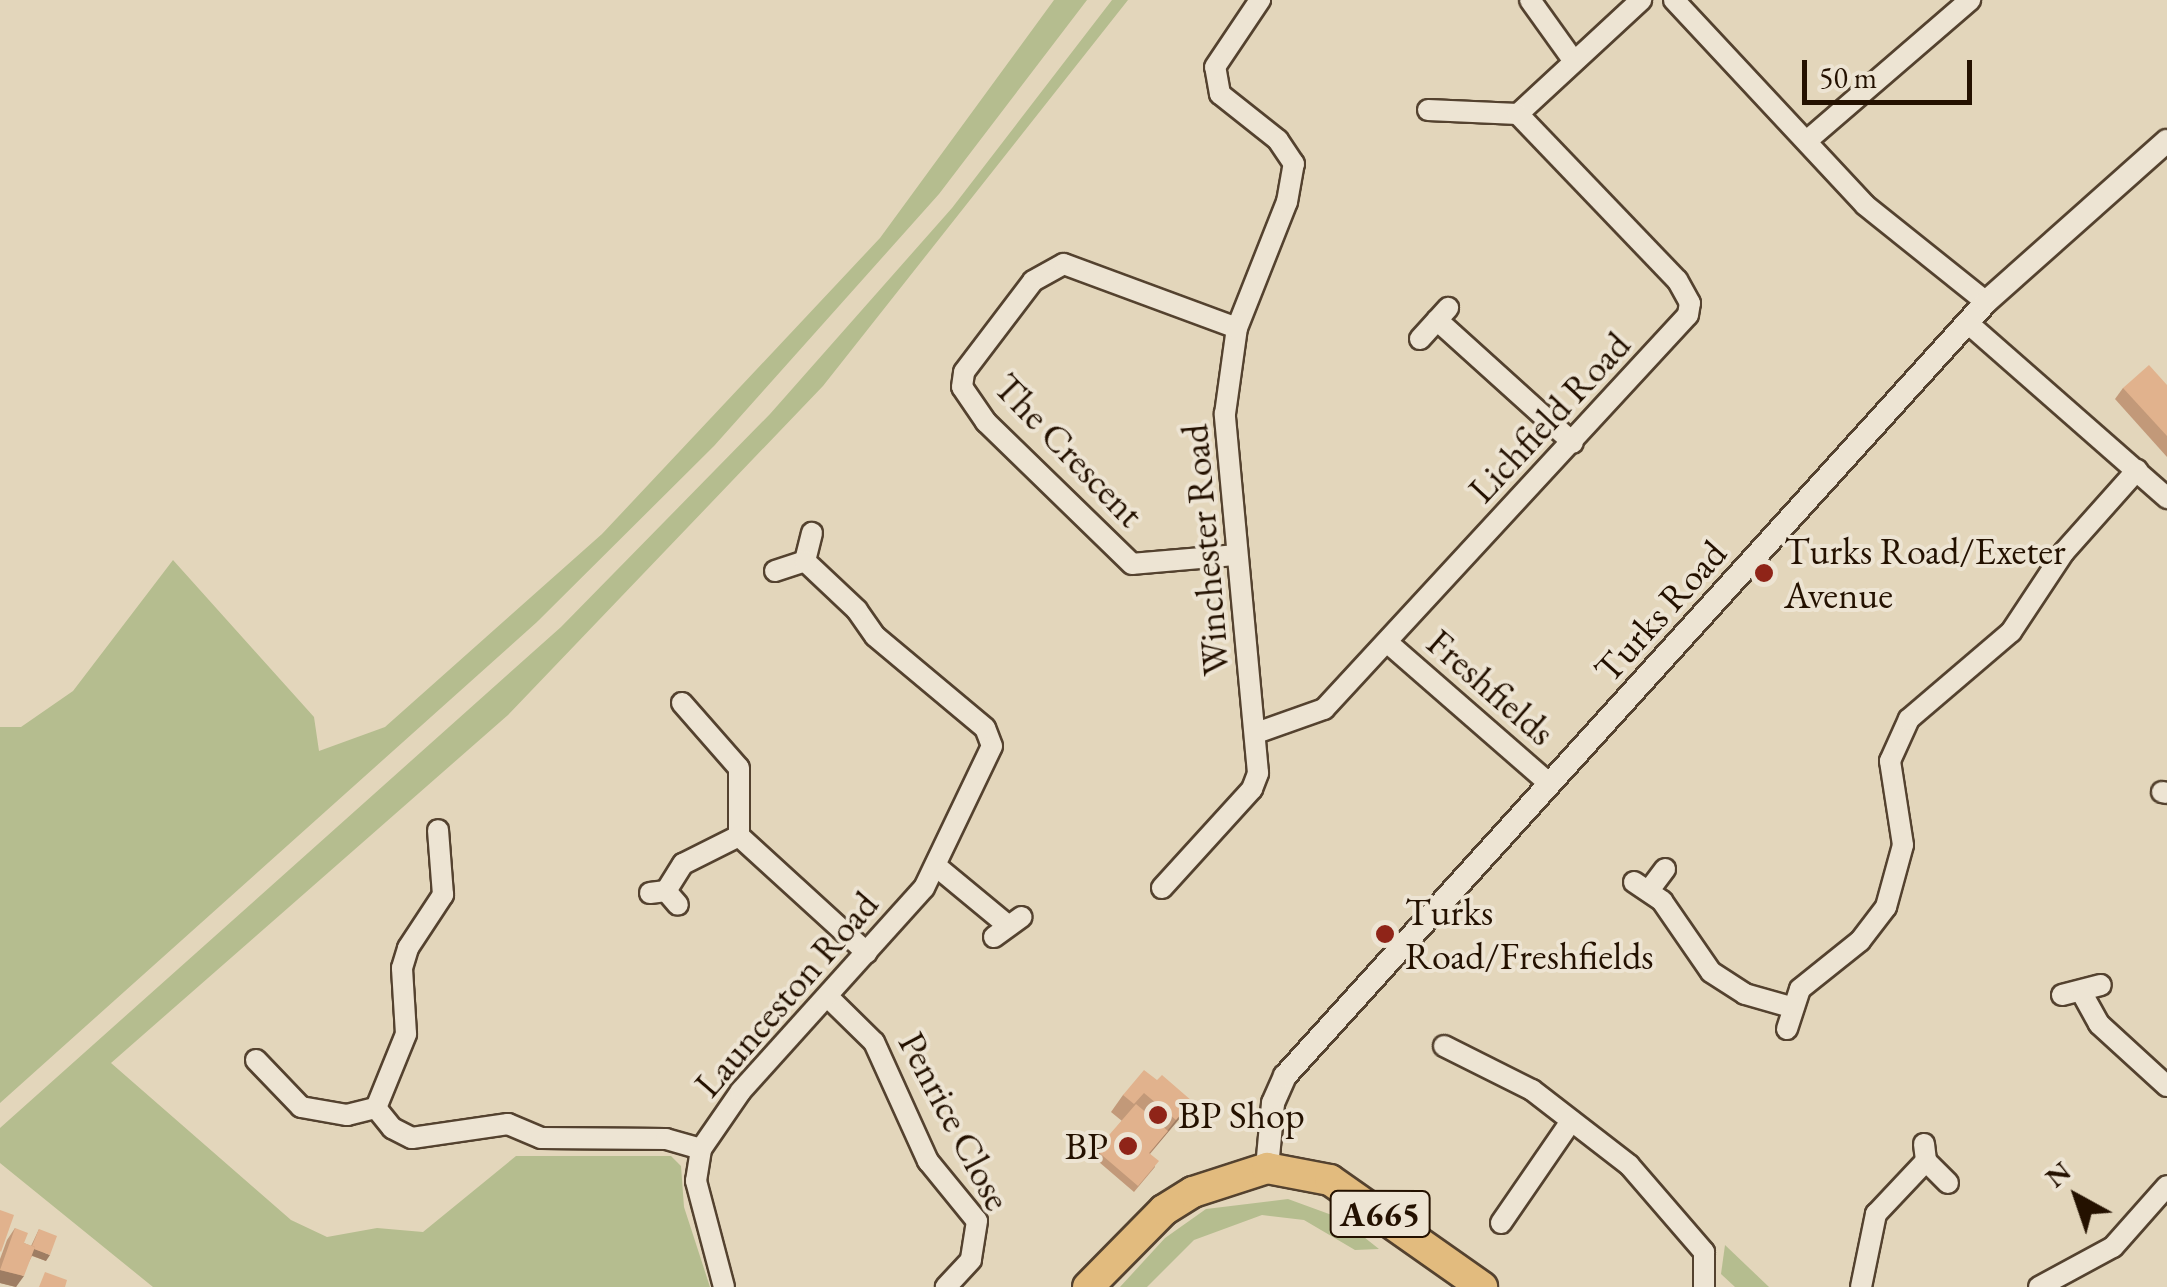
<!DOCTYPE html>
<html>
<head>
<meta charset="utf-8">
<style>
	body { margin:0 }
	#map { position:relative; width:2167px; height:1287px; overflow:hidden; background:#e3d6bb; font-family:"EB Garamond",serif }
	div>[style] { position:absolute }
	.green>* { inset:0; background:#b5bd8f }
	.roads { filter:drop-shadow(2px 0 #54422f) drop-shadow(-2px 0 #54422f) drop-shadow(0 2px #54422f) drop-shadow(0 -2px #54422f) }
	.minor>* { height:20px; margin:-10px; padding:0 10px; transform-origin:10px; border-radius:10px; background:#ede4d3 }
	.tertiary>* { height:22px; margin:-11px; padding:0 11px; transform-origin:11px; border-radius:11px; background:#ede4d3 }
	.primary>* { height:30px; margin:-15px; padding:0 15px; transform-origin:15px; border-radius:15px; background:#e2bb7e }
	.wall>* { inset:0; background:#c29979 }
	.shaded-wall>* { inset:0; background:#9e7d63 }
	.building>* { inset:0; background:#e1b28d }
	.dots>* { width:28px; height:28px; translate:-50% -50%; box-sizing:border-box; border:5px solid #ede4d3; border-radius:50% }
	span { translate:-50% -50%; white-space:nowrap; text-align:center; line-height:1.15; -webkit-text-stroke:8px #ede4d3; paint-order:stroke }
	.shield-label span { padding:2px 8px; background:#ede4d3; border:2px solid; border-radius:8px; -webkit-text-stroke-width:0 }
	.shield-label { font-size:35px; color:#241100; font-weight:700 }
	.street-label { font-size:38px; color:#241100 }
	.poi-label { font-size:38px; color:#241100 }
	.left { translate:0 -50%; text-align:left }
	.right { translate:-100% -50%; text-align:right }
	.north { position:absolute; left:2027px; top:1147px; width:100px; height:100px; -webkit-text-stroke:8px #ede4d3; paint-order:stroke; rotate:320deg; font-size:28px; font-weight:700; line-height:40px; text-align:center; color:#241100 }
	.north::after { content:''; display:block; margin:auto; width:35px; height:45px; background:#241100; clip-path:polygon(50% 0,100% 100%,50% 72%,0 100%) }
	.scale { position:absolute; left:1802px; top:60px; width:170px; height:45px; box-sizing:border-box; border:5px solid #241100; border-top:0; padding-left:12px; font-size:30px; line-height:35px; white-space:nowrap; color:#241100; -webkit-text-stroke:8px #ede4d3; paint-order:stroke }
</style>
</head>
<body>
<div id="map">
	<div class="green">
		<i style="clip-path:polygon(1054px 0,1087px 0,939px 194px,714px 446px,537px 622px,0 1103px,0 727px,21px 727px,73px 691px,173px 560px,314px 717px,319px 751px,385px 727px,602px 534px,880px 238px)"></i>
		<i style="clip-path:polygon(1112px 0,1128px 0,823px 386px,508px 715px,111px 1063px,291px 1220px,327px 1237px,377px 1228px,423px 1232px,516px 1156px,671px 1156px,681px 1166px,684px 1207px,710px 1287px,153px 1287px,0 1163px,0 1128px,561px 627px,770px 414px,952px 208px)"></i>
		<i style="clip-path:polygon(1288px 1199px,1340px 1218px,1379px 1249px,1355px 1250px,1304px 1220px,1262px 1215px,1194px 1240px,1147px 1287px,1120px 1287px,1165px 1238px,1206px 1209px)"></i>
		<i style="clip-path:polygon(1725px 1245px,1769px 1287px,1735px 1287px,1721px 1274px)"></i>
	</div>
	<div class="roads">
		<div class="minor">
			<i style="left:1530px;top:0;width:74px;rotate:54.4deg"></i>
			<i style="left:1674px;top:0;width:280px;rotate:47deg"></i>
			<i style="left:1865px;top:205px;width:155px;rotate:38.7deg"></i>
			<i style="left:1428px;top:110px;width:90px;rotate:2.5deg"></i>
			<i style="left:1518px;top:114px;width:168px;rotate:-42.8deg"></i>
			<i style="left:1809px;top:139px;width:213px;rotate:-40.8deg"></i>
			<i style="left:1437px;top:320px;width:183px;rotate:42.1deg"></i>
			<i style="left:1969px;top:324px;width:264px;rotate:41.3deg"></i>
			<i style="left:1420px;top:339px;width:42px;rotate:-47.9deg"></i>
			<i style="left:1236px;top:555px;width:104px;rotate:175.1deg"></i>
			<i style="left:1132px;top:564px;width:204px;rotate:-135.8deg"></i>
			<i style="left:986px;top:422px;width:42px;rotate:-124.4deg"></i>
			<i style="left:962px;top:387px;width:15px;rotate:-82deg"></i>
			<i style="left:964px;top:372px;width:114px;rotate:-52.8deg"></i>
			<i style="left:1033px;top:281px;width:35px;rotate:-29deg"></i>
			<i style="left:1064px;top:264px;width:184px;rotate:20.3deg"></i>
			<i style="left:775px;top:571px;width:32px;rotate:-18deg"></i>
			<i style="left:805px;top:561px;width:29px;rotate:-76deg"></i>
			<i style="left:1387px;top:642px;width:216px;rotate:41.1deg"></i>
			<i style="left:682px;top:703px;width:86px;rotate:48.8deg"></i>
			<i style="left:739px;top:768px;width:68px;rotate:90deg"></i>
			<i style="left:739px;top:836px;width:173px;rotate:42.4deg"></i>
			<i style="left:1259px;top:732px;width:69px;rotate:-19.5deg"></i>
			<i style="left:1324px;top:709px;width:536px;rotate:-47.27deg"></i>
			<i style="left:1688px;top:315px;width:12px;rotate:-81deg"></i>
			<i style="left:1690px;top:303px;width:26px;rotate:-119deg"></i>
			<i style="left:1677px;top:280px;width:230px;rotate:-133.8deg"></i>
			<i style="left:2162px;top:792px;width:5px;rotate:11deg"></i>
			<i style="left:936px;top:866px;width:91px;rotate:39.6deg"></i>
			<i style="left:1634px;top:882px;width:34px;rotate:34deg"></i>
			<i style="left:1662px;top:901px;width:86px;rotate:55.4deg"></i>
			<i style="left:1711px;top:972px;width:40px;rotate:32.9deg"></i>
			<i style="left:1745px;top:994px;width:48px;rotate:15.8deg"></i>
			<i style="left:1162px;top:888px;width:134px;rotate:-47.7deg"></i>
			<i style="left:1252px;top:789px;width:17px;rotate:-69deg"></i>
			<i style="left:1258px;top:773px;width:361px;rotate:-95.3deg"></i>
			<i style="left:1225px;top:414px;width:87px;rotate:-82.1deg"></i>
			<i style="left:1237px;top:328px;width:136px;rotate:-68.4deg"></i>
			<i style="left:1287px;top:202px;width:39px;rotate:-80deg"></i>
			<i style="left:1294px;top:164px;width:29px;rotate:-124deg"></i>
			<i style="left:1278px;top:140px;width:74px;rotate:-141.6deg"></i>
			<i style="left:1220px;top:94px;width:27px;rotate:-100deg"></i>
			<i style="left:1215px;top:67px;width:81px;rotate:-56.1deg"></i>
			<i style="left:1650px;top:889px;width:25px;rotate:-53deg"></i>
			<i style="left:666px;top:891px;width:32px;rotate:-58deg"></i>
			<i style="left:683px;top:864px;width:63px;rotate:-26.6deg"></i>
			<i style="left:650px;top:893px;width:16px;rotate:-7deg"></i>
			<i style="left:666px;top:891px;width:18px;rotate:49deg"></i>
			<i style="left:994px;top:937px;width:34px;rotate:-36deg"></i>
			<i style="left:2062px;top:995px;width:40px;rotate:-14.4deg"></i>
			<i style="left:2083px;top:995px;width:33px;rotate:61deg"></i>
			<i style="left:2099px;top:1024px;width:92px;rotate:42.4deg"></i>
			<i style="left:828px;top:997px;width:64px;rotate:44.4deg"></i>
			<i style="left:874px;top:1042px;width:131px;rotate:65.6deg"></i>
			<i style="left:928px;top:1161px;width:77px;rotate:50.8deg"></i>
			<i style="left:977px;top:1221px;width:39px;rotate:99deg"></i>
			<i style="left:971px;top:1260px;width:37px;rotate:133deg"></i>
			<i style="left:1787px;top:1029px;width:42px;rotate:-72deg"></i>
			<i style="left:1800px;top:989px;width:77px;rotate:-38.7deg"></i>
			<i style="left:1860px;top:941px;width:43px;rotate:-52.6deg"></i>
			<i style="left:1886px;top:907px;width:64px;rotate:-74.7deg"></i>
			<i style="left:1903px;top:845px;width:85px;rotate:-98.8deg"></i>
			<i style="left:1890px;top:761px;width:46px;rotate:-65.7deg"></i>
			<i style="left:1909px;top:719px;width:134px;rotate:-40.5deg"></i>
			<i style="left:2011px;top:632px;width:96px;rotate:-56.5deg"></i>
			<i style="left:2064px;top:552px;width:110px;rotate:-48.3deg"></i>
			<i style="left:1444px;top:1046px;width:98px;rotate:26.6deg"></i>
			<i style="left:1532px;top:1090px;width:123px;rotate:37.7deg"></i>
			<i style="left:1629px;top:1165px;width:115px;rotate:49.2deg"></i>
			<i style="left:1704px;top:1252px;width:35px;rotate:90deg"></i>
			<i style="left:256px;top:1060px;width:65px;rotate:46.2deg"></i>
			<i style="left:301px;top:1107px;width:47px;rotate:9.9deg"></i>
			<i style="left:347px;top:1115px;width:30px;rotate:-14deg"></i>
			<i style="left:376px;top:1108px;width:26px;rotate:51deg"></i>
			<i style="left:392px;top:1128px;width:22px;rotate:27deg"></i>
			<i style="left:412px;top:1138px;width:97px;rotate:-8.3deg"></i>
			<i style="left:508px;top:1124px;width:36px;rotate:23deg"></i>
			<i style="left:541px;top:1138px;width:125px;rotate:0.5deg"></i>
			<i style="left:666px;top:1139px;width:36px;rotate:16deg"></i>
			<i style="left:376px;top:1108px;width:80px;rotate:-67.9deg"></i>
			<i style="left:406px;top:1034px;width:66px;rotate:-93.5deg"></i>
			<i style="left:402px;top:968px;width:21px;rotate:-73deg"></i>
			<i style="left:408px;top:948px;width:64px;rotate:-56.6deg"></i>
			<i style="left:443px;top:895px;width:65px;rotate:-94.4deg"></i>
			<i style="left:1924px;top:1144px;width:17px;rotate:83deg"></i>
			<i style="left:1926px;top:1161px;width:31px;rotate:45deg"></i>
			<i style="left:1501px;top:1223px;width:124px;rotate:-55.5deg"></i>
			<i style="left:724px;top:1287px;width:110px;rotate:-104.8deg"></i>
			<i style="left:696px;top:1181px;width:32px;rotate:-81deg"></i>
			<i style="left:701px;top:1149px;width:70px;rotate:-55.4deg"></i>
			<i style="left:741px;top:1091px;width:273px;rotate:-48deg"></i>
			<i style="left:924px;top:888px;width:157px;rotate:-64.4deg"></i>
			<i style="left:992px;top:746px;width:19px;rotate:-111deg"></i>
			<i style="left:985px;top:728px;width:143px;rotate:-140.1deg"></i>
			<i style="left:875px;top:636px;width:32px;rotate:-125deg"></i>
			<i style="left:857px;top:610px;width:71px;rotate:-136.7deg"></i>
			<i style="left:1861px;top:1287px;width:75px;rotate:-78.4deg"></i>
			<i style="left:1876px;top:1214px;width:73px;rotate:-46.7deg"></i>
			<i style="left:2039px;top:1287px;width:84px;rotate:-28.4deg"></i>
			<i style="left:2113px;top:1247px;width:81px;rotate:-48.5deg"></i>
		</div>
		<div class="tertiary">
			<i style="left:1267px;top:1168px;width:65px;rotate:-84.7deg"></i>
			<i style="left:1273px;top:1103px;width:30px;rotate:-66deg"></i>
			<i style="left:1285px;top:1076px;width:1044px;rotate:-47.83deg"></i>
			<i style="left:1986px;top:302px;width:242px;rotate:-41.7deg"></i>
		</div>
		<div class="primary">
			<i style="left:1088px;top:1287px;width:108px;rotate:-45.4deg"></i>
			<i style="left:1164px;top:1210px;width:34px;rotate:-32deg"></i>
			<i style="left:1193px;top:1192px;width:78px;rotate:-18deg"></i>
			<i style="left:1267px;top:1168px;width:64px;rotate:10.8deg"></i>
			<i style="left:1330px;top:1180px;width:186px;rotate:35.1deg"></i>
		</div>
	</div>
	<div class="wall">
		<i style="clip-path:polygon(2167px 385px,2167px 457px,2115px 399px,2123px 388px)"></i>
		<i style="clip-path:polygon(1157px 1080px,1192px 1101px,1180px 1118px,1150px 1154px,1155px 1167px,1134px 1192px,1092px 1156px,1122px 1121px,1111px 1112px,1123px 1095px)"></i>
		<i style="clip-path:polygon(15px 1228px,24px 1243px,31px 1246px,39px 1229px,46px 1261px,32px 1256px,16px 1287px,0 1283px,0 1259px,7px 1240px)"></i>
	</div>
	<div class="shaded-wall">
		<i style="clip-path:polygon(1192px 1101px,1180px 1118px,1145px 1159px,1176px 1120px)"></i>
		<i style="clip-path:polygon(32px 1248px,50px 1255px,46px 1261px,28px 1254px)"></i>
		<i style="clip-path:polygon(0 1270px,24px 1276px,16px 1287px,0 1283px)"></i>
	</div>
	<div class="building">
		<i style="clip-path:polygon(2149px 365px,2167px 385px,2167px 436px,2123px 388px)"></i>
		<i style="clip-path:polygon(1144px 1070px,1157px 1080px,1162px 1075px,1192px 1101px,1176px 1120px,1144px 1093px,1134px 1104px,1123px 1095px)"></i>
		<i style="clip-path:polygon(1136px 1104px,1168px 1131px,1149px 1153px,1159px 1161px,1138px 1186px,1096px 1150px)"></i>
		<i style="clip-path:polygon(0 1210px,14px 1215px,1px 1252px,0 1251px)"></i>
		<i style="clip-path:polygon(15px 1228px,28px 1233px,24px 1243px,35px 1247px,24px 1276px,0 1270px)"></i>
		<i style="clip-path:polygon(39px 1229px,57px 1236px,50px 1255px,34px 1249px,35px 1247px,32px 1246px)"></i>
		<i style="clip-path:polygon(45px 1272px,67px 1280px,65px 1287px,39px 1287px)"></i>
	</div>
	<div class="dots">
		<i style="left:1764px;top:573px;background:#8f2418"></i>
		<i style="left:1385px;top:934px;background:#8f2418"></i>
		<i style="left:1158px;top:1115px;background:#8f2418"></i>
		<i style="left:1128px;top:1146px;background:#8f2418"></i>
	</div>
	<div class="shield-label">
		<span style="left:1380px;top:1214px">A665</span>
	</div>
	<div class="street-label">
		<span style="left:1549px;top:417px;rotate:-47deg">Lichfield Road</span>
		<span style="left:1069px;top:450px;rotate:46deg">The Crescent</span>
		<span style="left:1205px;top:550px;rotate:-95deg">Winchester Road</span>
		<span style="left:1660px;top:611px;rotate:-48deg">Turks Road</span>
		<span style="left:1491px;top:687px;rotate:41deg">Freshfields</span>
		<span style="left:786px;top:994px;rotate:-49deg">Launceston Road</span>
		<span style="left:955px;top:1121px;rotate:62deg">Penrice Close</span>
	</div>
	<div class="poi-label">
		<span class="left" style="left:1784px;top:573px">Turks Road/Exeter<br>Avenue</span>
		<span class="left" style="left:1405px;top:934px">Turks<br>Road/Freshfields</span>
		<span class="left" style="left:1178px;top:1115px">BP Shop</span>
		<span class="right" style="left:1108px;top:1146px">BP</span>
	</div>
	<div class="north">N</div>
	<div class="scale">50 m</div>
</div>
</body>
</html>
